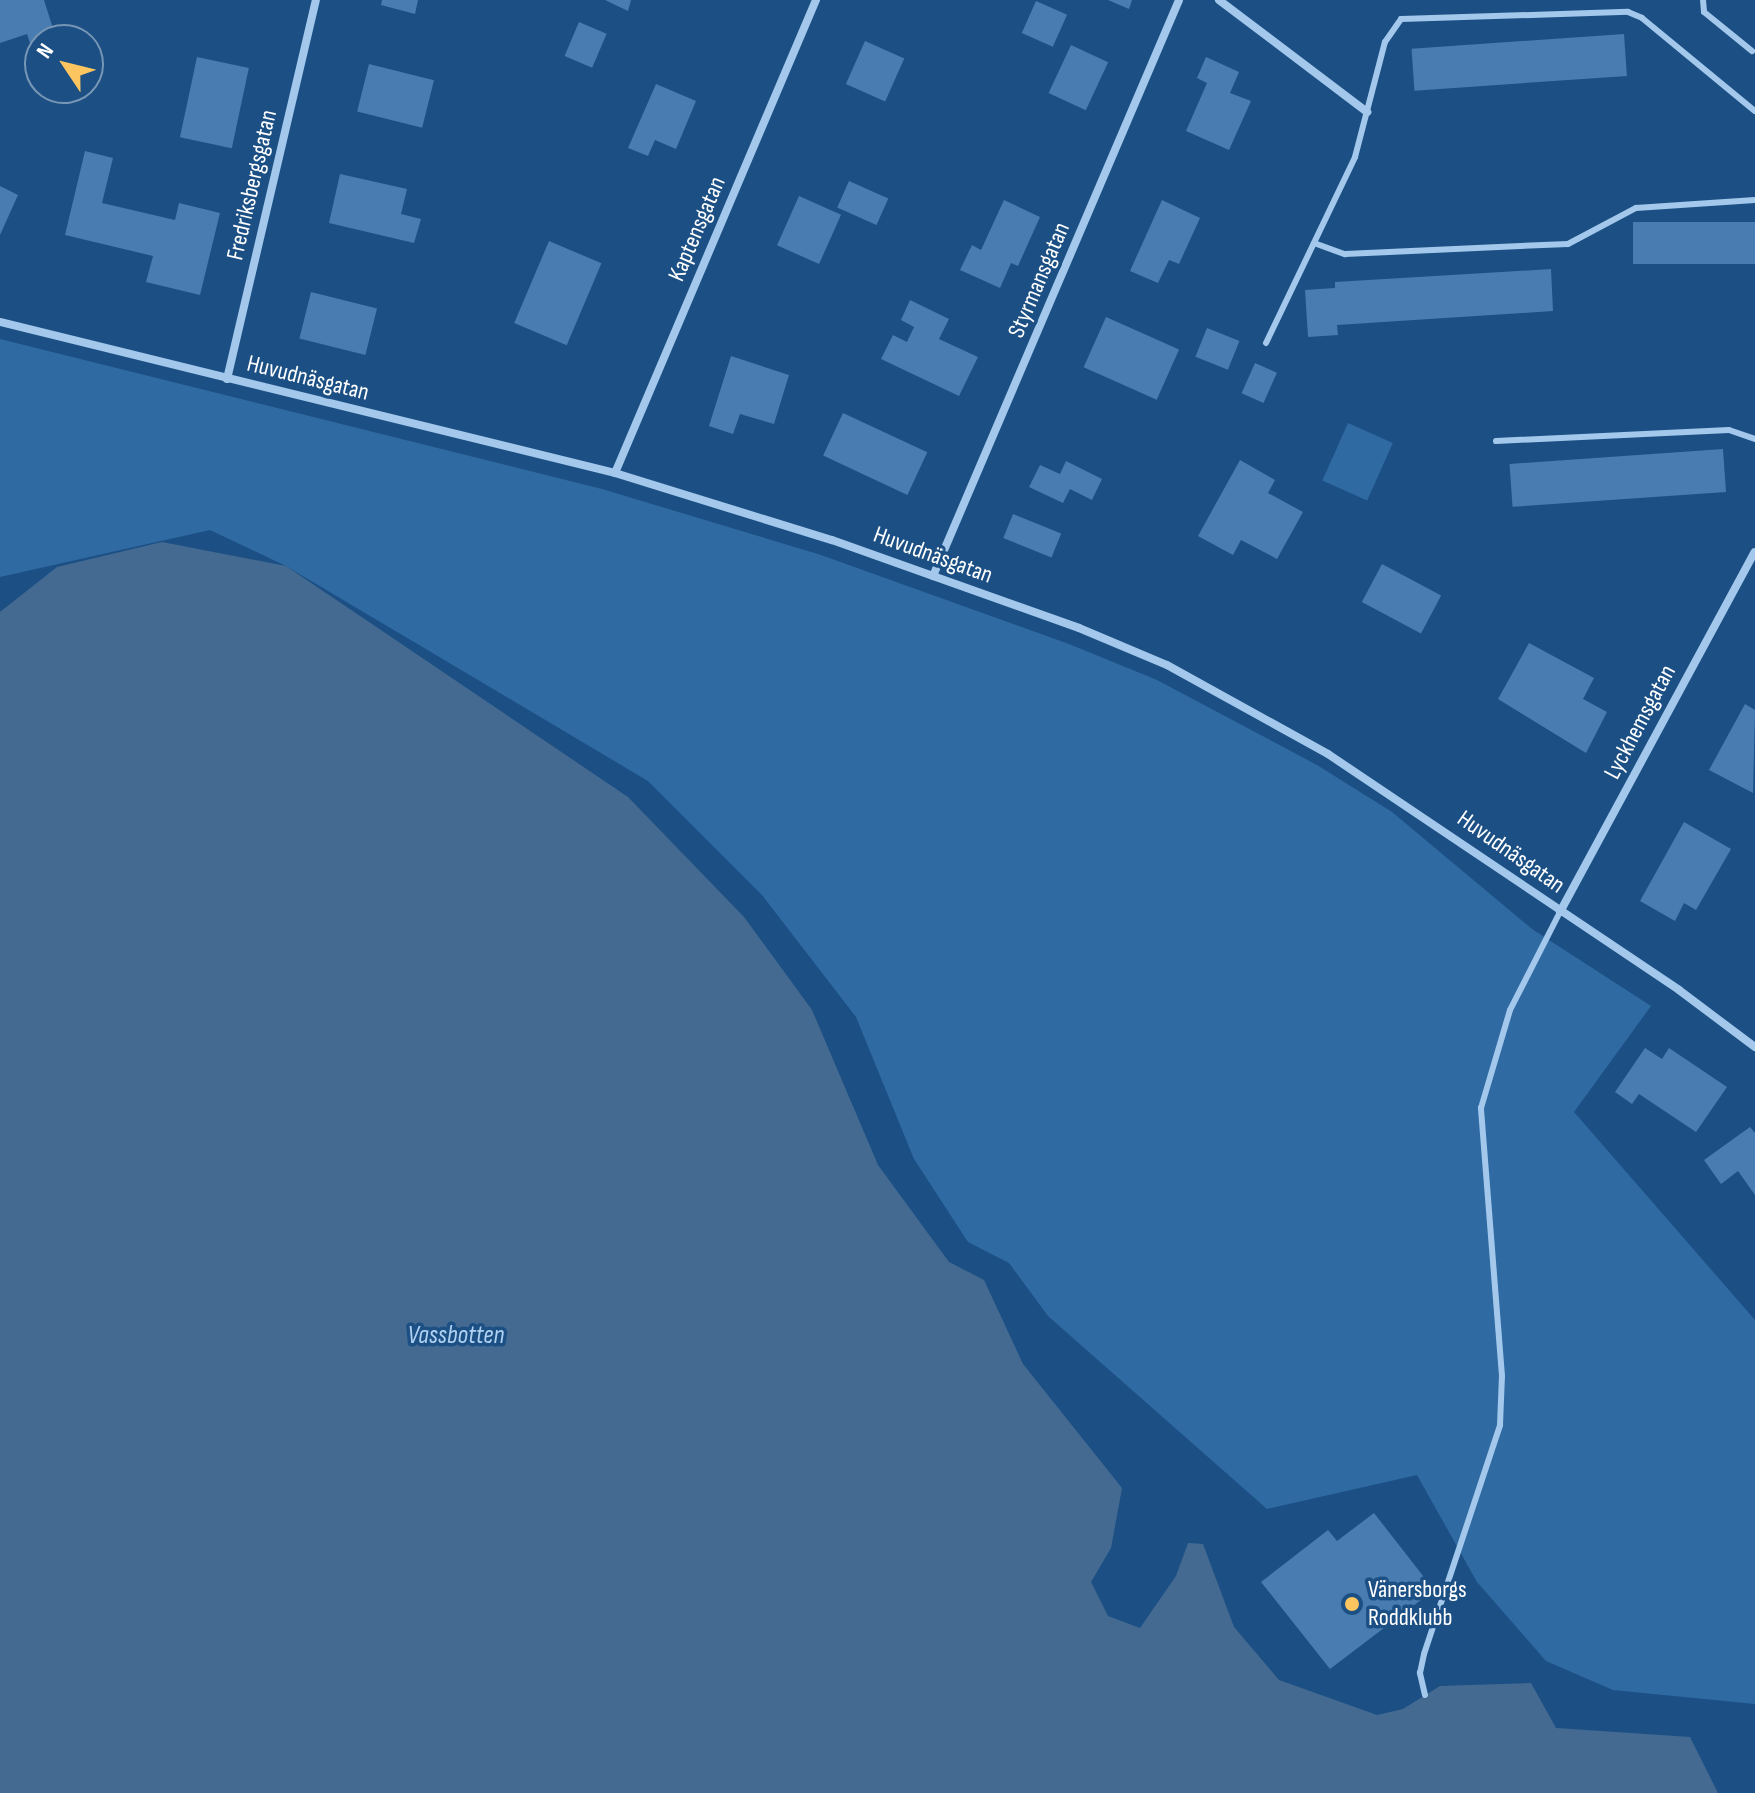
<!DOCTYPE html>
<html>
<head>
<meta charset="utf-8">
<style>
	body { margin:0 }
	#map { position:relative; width:1755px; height:1793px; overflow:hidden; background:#1c5085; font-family:"Sofia Sans Condensed",sans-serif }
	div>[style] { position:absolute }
	.green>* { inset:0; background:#2f6aa3; transform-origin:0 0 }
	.water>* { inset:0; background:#446a91 }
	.building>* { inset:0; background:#497cb0; transform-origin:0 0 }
	.service>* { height:6px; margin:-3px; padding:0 3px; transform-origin:3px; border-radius:3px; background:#a3c8eb }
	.minor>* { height:8px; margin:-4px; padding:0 4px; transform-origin:4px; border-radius:4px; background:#a3c8eb }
	.dots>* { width:22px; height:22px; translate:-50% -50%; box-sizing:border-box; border:4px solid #1c5085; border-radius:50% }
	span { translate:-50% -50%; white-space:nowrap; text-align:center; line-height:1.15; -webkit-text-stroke:7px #1c5085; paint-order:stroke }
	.street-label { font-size:24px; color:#fff }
	.poi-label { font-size:24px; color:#fff }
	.left { translate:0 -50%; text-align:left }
	.water-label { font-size:26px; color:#aed1f2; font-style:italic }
	.north { position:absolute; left:24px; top:24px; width:80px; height:80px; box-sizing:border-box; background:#1c5085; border:2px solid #7796b6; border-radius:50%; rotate:305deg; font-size:22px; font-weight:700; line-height:32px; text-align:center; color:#fff }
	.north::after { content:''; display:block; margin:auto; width:28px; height:36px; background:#fcc560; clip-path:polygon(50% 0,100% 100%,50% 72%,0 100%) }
</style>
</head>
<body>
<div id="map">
	<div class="green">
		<i style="clip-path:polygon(0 339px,602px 489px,821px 555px,1069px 644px,1157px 680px,1317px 765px,1392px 812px,1532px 929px,1651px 1006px,1574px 1112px,1755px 1320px,1755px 1704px,1613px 1690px,1546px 1661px,1477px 1582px,1417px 1475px,1267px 1509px,1048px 1316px,1009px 1263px,968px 1242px,914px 1159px,856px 1017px,762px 895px,648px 781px,286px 566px,210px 530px,0 577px)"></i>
		<i style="left:1348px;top:423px;width:49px;height:63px;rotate:24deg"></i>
	</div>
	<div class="water">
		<i style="clip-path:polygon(162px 542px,286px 566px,628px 797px,744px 917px,812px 1010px,878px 1165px,949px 1262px,984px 1280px,1023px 1364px,1122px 1488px,1111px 1548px,1091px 1582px,1108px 1616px,1140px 1628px,1176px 1576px,1188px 1543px,1203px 1544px,1234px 1627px,1279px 1680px,1377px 1715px,1403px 1709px,1440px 1686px,1531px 1683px,1556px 1728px,1690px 1737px,1718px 1793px,0 1793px,0 612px,57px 567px)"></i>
	</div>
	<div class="building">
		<i style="clip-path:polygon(0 0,44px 0,56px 38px,31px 46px,27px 34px,0 43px)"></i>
		<i style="clip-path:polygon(382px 0,418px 0,415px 14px,381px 5px)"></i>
		<i style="clip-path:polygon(605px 0,631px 0,628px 11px)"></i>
		<i style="clip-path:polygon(1108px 0,1132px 0,1129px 9px)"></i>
		<i style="left:1036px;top:1px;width:34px;height:35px;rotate:24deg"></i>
		<i style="left:579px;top:22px;width:30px;height:37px;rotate:23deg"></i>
		<i style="left:1624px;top:34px;width:42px;height:213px;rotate:86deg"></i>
		<i style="left:865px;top:41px;width:43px;height:47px;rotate:24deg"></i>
		<i style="left:1071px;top:45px;width:41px;height:53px;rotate:25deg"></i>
		<i style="left:197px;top:57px;width:53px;height:82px;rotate:12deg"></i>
		<i style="clip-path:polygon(1206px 57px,1239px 72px,1230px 93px,1251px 101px,1229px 150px,1186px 131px,1207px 83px,1197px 78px)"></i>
		<i style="left:369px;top:64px;width:67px;height:49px;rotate:14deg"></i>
		<i style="clip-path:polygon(656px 84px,696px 101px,676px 149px,655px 140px,648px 156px,628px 148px)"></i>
		<i style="clip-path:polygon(85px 151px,113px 158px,102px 203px,175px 220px,179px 203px,220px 213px,200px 295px,146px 282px,153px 256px,65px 235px)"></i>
		<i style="clip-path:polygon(340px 174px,407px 189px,401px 214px,421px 219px,414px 243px,329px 223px)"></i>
		<i style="left:849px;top:181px;width:43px;height:29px;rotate:24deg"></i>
		<i style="clip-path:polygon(0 186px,18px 195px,0 235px)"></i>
		<i style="left:799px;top:196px;width:46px;height:54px;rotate:24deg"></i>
		<i style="clip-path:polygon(1004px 200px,1040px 217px,1018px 266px,1011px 263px,1000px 288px,960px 270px,972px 245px,981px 250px)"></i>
		<i style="clip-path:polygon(1162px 200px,1200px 218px,1179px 264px,1169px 260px,1158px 283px,1130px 271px)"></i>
		<i style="left:1755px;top:222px;width:42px;height:122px;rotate:90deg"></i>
		<i style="left:549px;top:241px;width:57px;height:89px;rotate:23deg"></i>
		<i style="clip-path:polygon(1551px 269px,1553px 311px,1337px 325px,1338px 335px,1308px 337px,1305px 290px,1335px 288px,1335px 282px)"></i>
		<i style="left:311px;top:292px;width:68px;height:48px;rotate:14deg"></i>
		<i style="clip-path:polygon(910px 300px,949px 319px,939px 339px,978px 357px,959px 396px,881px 359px,893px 335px,907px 342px,914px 327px,901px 320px)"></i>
		<i style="left:1106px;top:317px;width:80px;height:55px;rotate:24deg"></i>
		<i style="left:1207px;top:328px;width:35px;height:31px;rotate:22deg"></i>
		<i style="clip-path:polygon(731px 356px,789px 375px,774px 424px,740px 414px,733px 434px,709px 426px)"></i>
		<i style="left:1255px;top:363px;width:24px;height:33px;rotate:24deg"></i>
		<i style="left:843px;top:413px;width:93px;height:47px;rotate:25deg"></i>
		<i style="left:1723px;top:449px;width:43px;height:214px;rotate:86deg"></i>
		<i style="clip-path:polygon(1240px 460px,1275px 480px,1268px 493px,1303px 512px,1277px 559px,1241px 540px,1233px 555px,1198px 536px)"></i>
		<i style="clip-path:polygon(1066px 461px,1102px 479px,1092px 500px,1070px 489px,1063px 503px,1029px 487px,1040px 465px,1060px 474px)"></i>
		<i style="left:1013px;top:514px;width:52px;height:26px;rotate:22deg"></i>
		<i style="left:1382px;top:564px;width:67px;height:43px;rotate:28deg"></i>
		<i style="clip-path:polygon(1529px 643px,1594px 678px,1583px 699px,1607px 712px,1586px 753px,1498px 699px)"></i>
		<i style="clip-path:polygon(1745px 704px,1755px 710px,1753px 793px,1709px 770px)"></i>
		<i style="clip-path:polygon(1684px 822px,1731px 849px,1696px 910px,1684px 903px,1675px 921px,1640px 901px)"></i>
		<i style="clip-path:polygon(1645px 1048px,1662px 1059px,1669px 1048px,1727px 1087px,1696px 1132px,1639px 1094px,1632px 1104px,1615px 1092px)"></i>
		<i style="clip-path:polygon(1750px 1127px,1755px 1133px,1755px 1195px,1738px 1171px,1721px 1184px,1704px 1160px)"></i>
		<i style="clip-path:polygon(1374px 1513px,1434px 1590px,1330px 1669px,1261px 1582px,1328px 1530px,1337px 1541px)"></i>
	</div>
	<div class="service">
		<i style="left:1703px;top:0;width:12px;rotate:85deg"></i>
		<i style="left:1704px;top:12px;width:62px;rotate:39.1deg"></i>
		<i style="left:1314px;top:243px;width:33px;rotate:20deg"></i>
		<i style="left:1345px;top:254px;width:223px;rotate:-2.6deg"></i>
		<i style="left:1568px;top:244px;width:77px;rotate:-27.9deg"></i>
		<i style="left:1636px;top:208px;width:119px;rotate:-3.8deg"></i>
		<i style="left:1266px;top:343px;width:206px;rotate:-64.4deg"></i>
		<i style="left:1355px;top:157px;width:119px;rotate:-75.4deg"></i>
		<i style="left:1385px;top:42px;width:28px;rotate:-55deg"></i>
		<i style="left:1401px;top:19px;width:227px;rotate:-1.8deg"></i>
		<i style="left:1628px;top:12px;width:15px;rotate:23deg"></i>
		<i style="left:1642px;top:18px;width:146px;rotate:39.5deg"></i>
		<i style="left:1496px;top:441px;width:233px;rotate:-2.7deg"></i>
		<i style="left:1729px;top:430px;width:28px;rotate:19deg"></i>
		<i style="left:1425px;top:1695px;width:23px;rotate:-103deg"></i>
		<i style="left:1420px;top:1673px;width:19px;rotate:-78deg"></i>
		<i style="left:1424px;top:1654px;width:241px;rotate:-71.6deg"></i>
		<i style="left:1500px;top:1425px;width:49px;rotate:-87.7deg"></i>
		<i style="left:1502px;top:1376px;width:269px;rotate:-94.5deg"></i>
		<i style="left:1481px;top:1108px;width:102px;rotate:-73.5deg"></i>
		<i style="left:1510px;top:1010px;width:110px;rotate:-63deg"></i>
	</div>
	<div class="minor">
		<i style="left:1219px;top:0;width:186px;rotate:37.1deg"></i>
		<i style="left:0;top:322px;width:633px;rotate:13.79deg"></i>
		<i style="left:615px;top:473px;width:227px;rotate:17.2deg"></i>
		<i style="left:832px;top:540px;width:262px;rotate:19.6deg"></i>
		<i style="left:1079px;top:628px;width:95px;rotate:22.8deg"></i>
		<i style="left:1167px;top:665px;width:184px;rotate:28.9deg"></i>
		<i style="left:1328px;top:754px;width:423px;rotate:33.9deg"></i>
		<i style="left:1679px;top:990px;width:95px;rotate:36.9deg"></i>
		<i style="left:227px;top:379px;width:389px;rotate:-76.8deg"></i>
		<i style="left:615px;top:473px;width:514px;rotate:-66.98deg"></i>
		<i style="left:933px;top:576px;width:626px;rotate:-66.87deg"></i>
		<i style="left:1560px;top:912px;width:409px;rotate:-61.6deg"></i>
	</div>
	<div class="dots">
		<i style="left:1352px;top:1604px;background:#fcc560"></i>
	</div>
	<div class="street-label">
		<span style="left:252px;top:185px;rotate:-77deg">Fredriksbergsgatan</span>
		<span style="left:697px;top:229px;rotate:-67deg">Kaptensgatan</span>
		<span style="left:1039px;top:280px;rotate:-67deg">Styrmansgatan</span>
		<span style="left:308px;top:378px;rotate:14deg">Huvudnäsgatan</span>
		<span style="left:933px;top:555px;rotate:20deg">Huvudnäsgatan</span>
		<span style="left:1640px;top:722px;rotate:-62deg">Lyckhemsgatan</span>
		<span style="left:1511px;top:852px;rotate:35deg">Huvudnäsgatan</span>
	</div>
	<div class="poi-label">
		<span class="left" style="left:1368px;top:1604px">Vänersborgs<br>Roddklubb</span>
	</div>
	<div class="water-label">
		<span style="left:456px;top:1336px">Vassbotten</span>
	</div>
	<div class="north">N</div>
</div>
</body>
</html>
